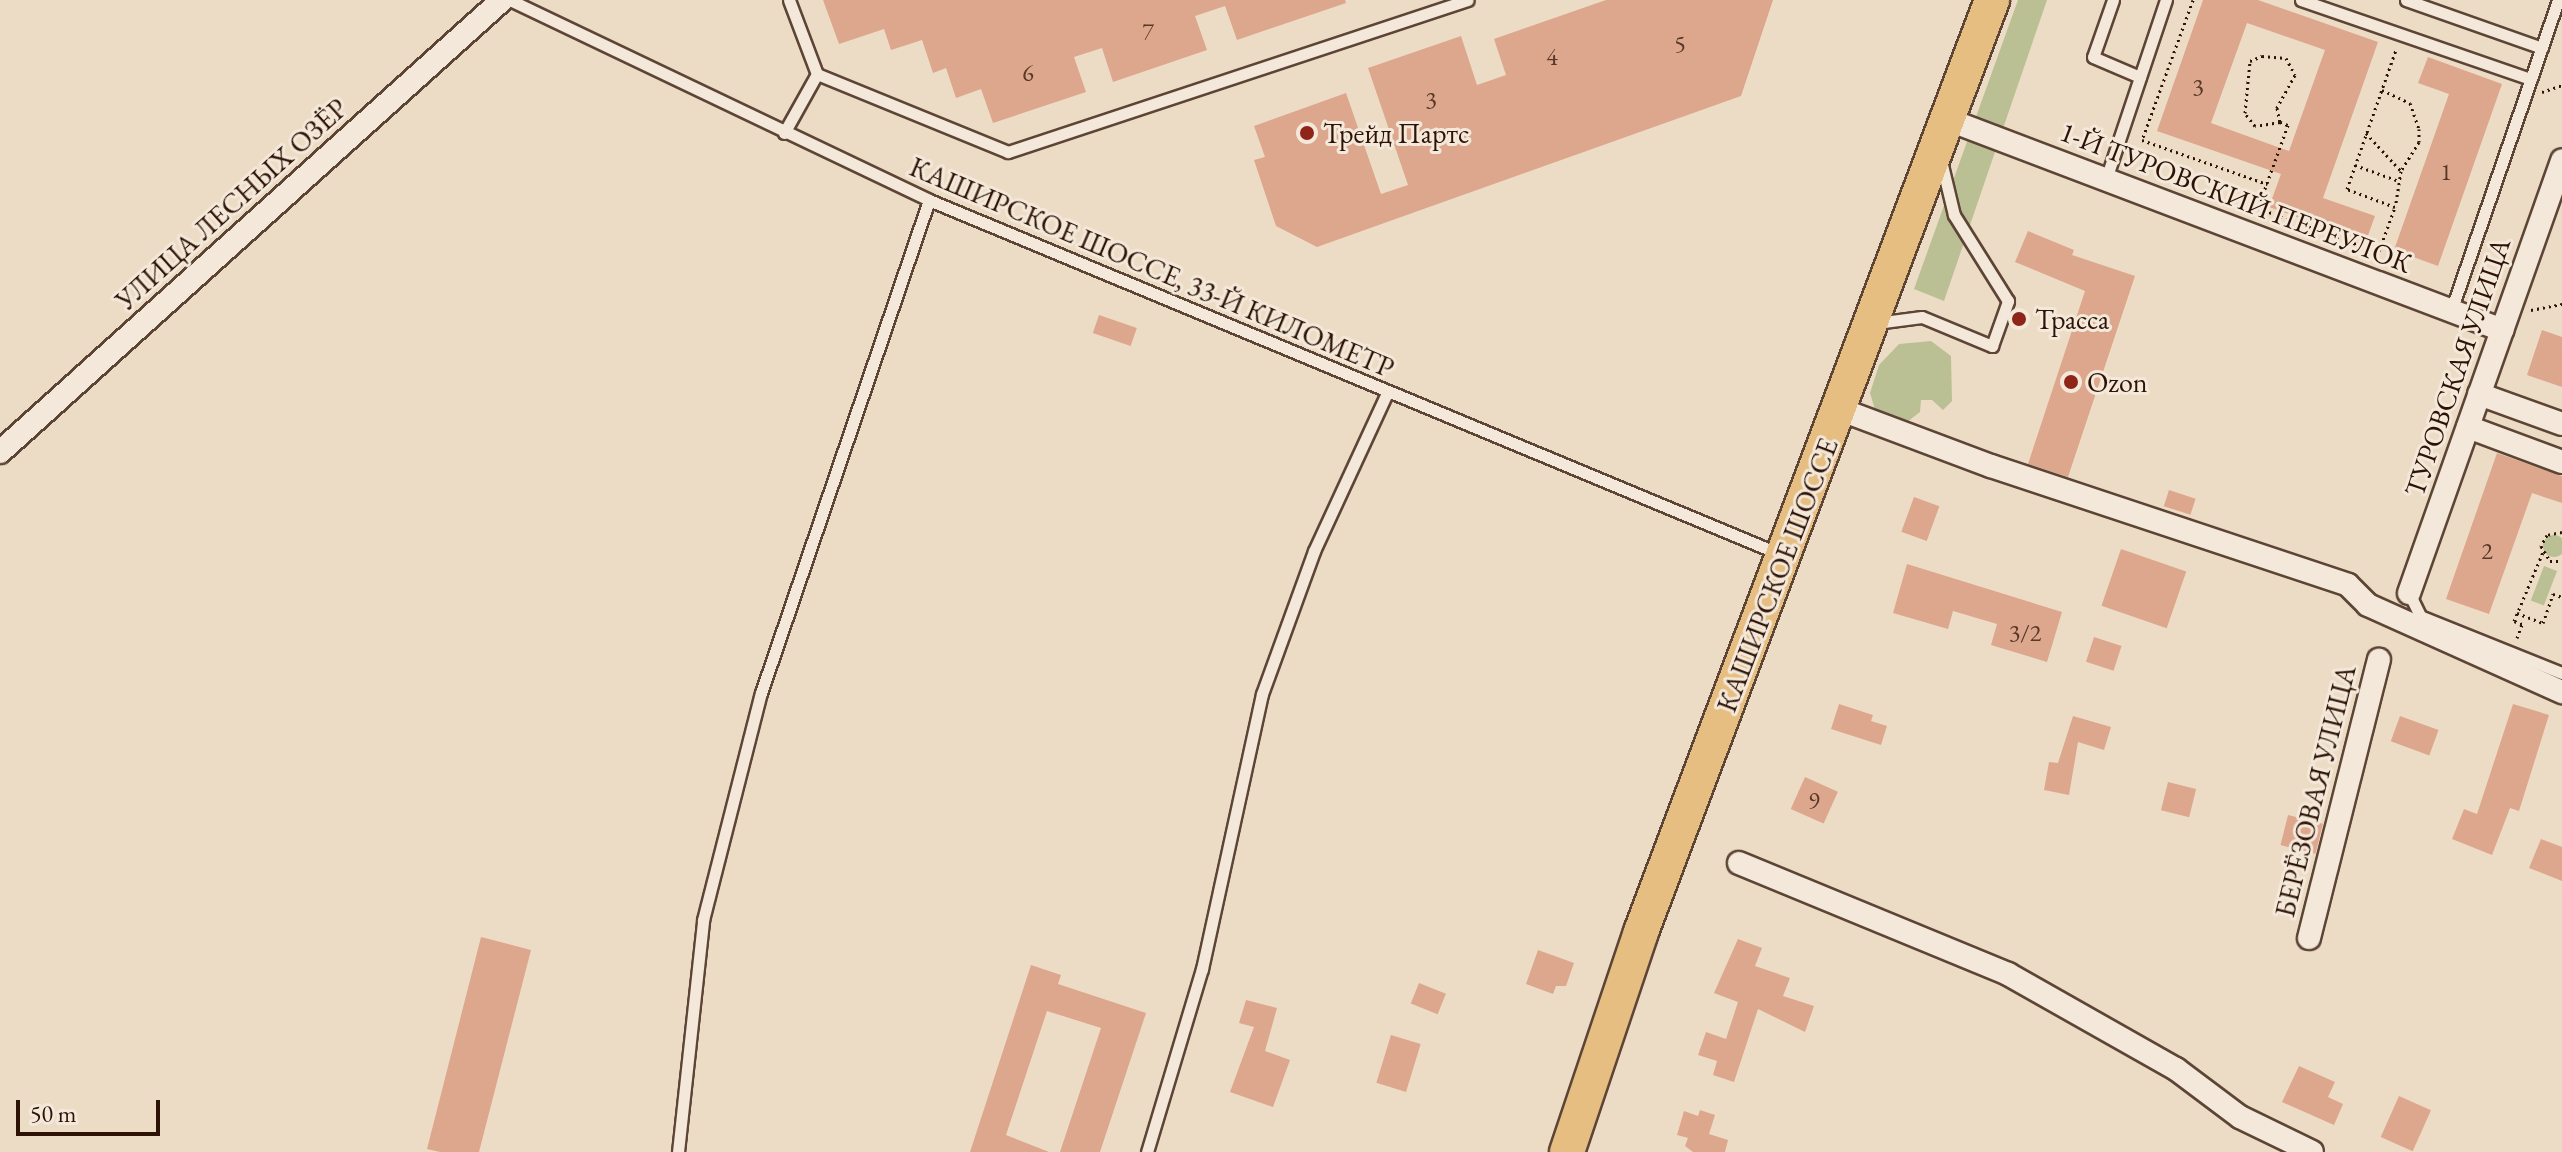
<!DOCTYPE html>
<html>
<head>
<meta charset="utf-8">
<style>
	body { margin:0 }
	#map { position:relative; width:2562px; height:1152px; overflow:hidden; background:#eddcc5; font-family:"EB Garamond",serif }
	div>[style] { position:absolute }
	.green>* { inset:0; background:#bac094; transform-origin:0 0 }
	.round { border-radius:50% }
	.building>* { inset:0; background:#dca78d; transform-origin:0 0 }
	.path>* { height:3px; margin-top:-1.5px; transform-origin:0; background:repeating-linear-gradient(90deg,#2d1306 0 2px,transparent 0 6px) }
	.roads { filter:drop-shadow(2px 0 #5d4536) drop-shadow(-2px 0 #5d4536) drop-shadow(0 2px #5d4536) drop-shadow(0 -2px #5d4536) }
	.lane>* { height:11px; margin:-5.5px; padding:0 5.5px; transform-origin:5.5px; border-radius:5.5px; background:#f3e8d9 }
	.street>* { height:22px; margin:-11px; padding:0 11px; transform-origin:11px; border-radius:11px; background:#f3e8d9 }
	.primary>* { height:34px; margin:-17px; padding:0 17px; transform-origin:17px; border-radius:17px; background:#e6be82 }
	.dots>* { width:22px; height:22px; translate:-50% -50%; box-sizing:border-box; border:4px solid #f3e8d9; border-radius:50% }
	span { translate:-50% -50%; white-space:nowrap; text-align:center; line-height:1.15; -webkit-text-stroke:6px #f3e8d9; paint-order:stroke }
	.number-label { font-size:24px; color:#593828 }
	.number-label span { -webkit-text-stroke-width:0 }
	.poi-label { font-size:28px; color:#2d1306 }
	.left { translate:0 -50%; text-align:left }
	.street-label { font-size:28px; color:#2d1306 }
	.scale { position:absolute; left:16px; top:1100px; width:144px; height:36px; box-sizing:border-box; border:4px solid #2d1306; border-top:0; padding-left:10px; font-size:24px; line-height:28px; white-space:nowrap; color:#2d1306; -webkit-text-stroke:6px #f3e8d9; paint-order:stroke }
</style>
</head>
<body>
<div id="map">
	<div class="green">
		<i style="clip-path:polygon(2018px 0,2047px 0,1944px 301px,1914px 289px)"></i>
		<i style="clip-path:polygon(1931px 341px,1951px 356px,1952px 401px,1943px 410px,1932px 400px,1921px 400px,1920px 412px,1902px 426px,1878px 420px,1870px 393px,1879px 365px,1899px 344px)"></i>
		<i class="round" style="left:2543px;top:535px;width:22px;height:22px"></i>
		<i style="left:2544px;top:566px;width:14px;height:37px;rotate:21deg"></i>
	</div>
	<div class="building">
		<i style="clip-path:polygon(823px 0,1345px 0,1346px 3px,1237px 40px,1225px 6px,1195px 16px,1207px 50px,1113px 82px,1102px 48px,1074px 57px,1086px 92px,993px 123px,981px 89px,956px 98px,946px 68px,933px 73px,922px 40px,891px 50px,884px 29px,839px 44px)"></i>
		<i style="clip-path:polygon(1606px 0,1773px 0,1741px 96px,1317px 247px,1276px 226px,1254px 160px,1265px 157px,1254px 126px,1346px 93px,1381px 194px,1408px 185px,1368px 68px,1461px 36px,1477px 85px,1506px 75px,1494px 39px)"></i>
		<i style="clip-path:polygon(evenodd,2203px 0,2258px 0,2378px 42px,2323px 198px,2375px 216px,2366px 241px,2269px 207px,2281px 174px,2157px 131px,2203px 0,2247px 23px,2325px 50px,2289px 151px,2211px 123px,2247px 23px)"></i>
		<i style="clip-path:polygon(2428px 57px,2502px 84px,2438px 266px,2394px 250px,2449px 94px,2418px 83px)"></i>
		<i style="clip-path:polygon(2028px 231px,2074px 250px,2072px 255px,2135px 276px,2068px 477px,2028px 464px,2085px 291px,2015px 262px)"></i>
		<i style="left:1099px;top:315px;width:40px;height:19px;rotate:19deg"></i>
		<i style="clip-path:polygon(2542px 330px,2562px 337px,2562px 387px,2527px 375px)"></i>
		<i style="clip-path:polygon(2497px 453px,2562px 476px,2562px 503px,2532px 493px,2489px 614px,2446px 599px)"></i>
		<i style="left:2169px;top:490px;width:28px;height:17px;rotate:18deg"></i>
		<i style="left:1914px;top:497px;width:27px;height:37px;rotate:20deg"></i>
		<i style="left:2121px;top:549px;width:69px;height:60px;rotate:19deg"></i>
		<i style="clip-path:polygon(1907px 564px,2062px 612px,2047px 662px,1991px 645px,1997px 624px,1953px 611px,1948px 629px,1893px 613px)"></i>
		<i style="left:2094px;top:637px;width:29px;height:26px;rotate:18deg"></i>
		<i style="clip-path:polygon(1839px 704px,1873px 715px,1871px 721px,1887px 726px,1881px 745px,1831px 729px)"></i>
		<i style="clip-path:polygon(2513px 704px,2549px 715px,2519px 811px,2510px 808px,2492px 855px,2452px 839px,2464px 809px,2477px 814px)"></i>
		<i style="clip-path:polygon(2073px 716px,2111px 727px,2104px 750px,2078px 742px,2069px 795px,2044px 790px,2049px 762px,2058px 763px)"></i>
		<i style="left:2400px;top:716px;width:41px;height:27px;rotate:20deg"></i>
		<i style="left:1805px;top:777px;width:36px;height:35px;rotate:24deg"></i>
		<i style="left:2168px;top:782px;width:29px;height:29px;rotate:14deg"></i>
		<i style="left:2288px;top:815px;width:36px;height:31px;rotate:14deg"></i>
		<i style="clip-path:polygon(2541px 839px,2562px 847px,2562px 881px,2529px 868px)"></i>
		<i style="clip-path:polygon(481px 937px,531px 950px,479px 1152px,440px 1152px,427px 1149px)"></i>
		<i style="clip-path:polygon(1738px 939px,1762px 948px,1755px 966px,1790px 978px,1783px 996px,1814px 1006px,1805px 1032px,1758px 1009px,1734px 1082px,1713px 1075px,1717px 1061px,1698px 1055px,1706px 1032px,1726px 1039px,1738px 1002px,1714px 993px)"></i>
		<i style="clip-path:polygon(1538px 950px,1574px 963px,1566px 986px,1556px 986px,1553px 994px,1526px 984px)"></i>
		<i style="clip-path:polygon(1031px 965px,1061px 975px,1058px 984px,1146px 1013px,1100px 1152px,1060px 1152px,1101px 1028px,1047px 1011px,1006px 1135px,1049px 1152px,970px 1152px)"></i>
		<i style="left:1419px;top:983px;width:29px;height:22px;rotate:22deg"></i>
		<i style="clip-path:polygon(1246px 1000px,1277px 1008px,1265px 1051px,1290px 1060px,1273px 1107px,1230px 1092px,1254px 1027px,1239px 1023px)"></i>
		<i style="left:1391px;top:1035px;width:31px;height:50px;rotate:17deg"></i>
		<i style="clip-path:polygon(2299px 1066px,2335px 1082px,2328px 1097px,2343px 1104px,2334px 1125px,2282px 1102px)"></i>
		<i style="left:2399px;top:1096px;width:35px;height:45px;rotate:24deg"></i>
		<i style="clip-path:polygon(1700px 1110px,1715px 1115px,1709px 1134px,1728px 1140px,1725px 1152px,1693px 1152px,1685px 1146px,1688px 1138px,1677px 1135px,1684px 1111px,1698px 1116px)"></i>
	</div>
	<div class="path">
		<i style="left:2193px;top:0;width:149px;rotate:110deg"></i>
		<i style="left:2142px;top:140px;width:133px;rotate:19.4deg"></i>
		<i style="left:2382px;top:90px;width:31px;rotate:25deg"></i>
		<i style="left:2410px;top:103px;width:28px;rotate:71deg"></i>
		<i style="left:2419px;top:129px;width:13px;rotate:90deg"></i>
		<i style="left:2419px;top:142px;width:34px;rotate:122deg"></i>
		<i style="left:2401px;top:171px;width:36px;rotate:99deg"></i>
		<i style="left:2542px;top:92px;width:21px;rotate:-19deg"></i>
		<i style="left:2280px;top:122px;width:25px;rotate:171deg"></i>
		<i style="left:2255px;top:126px;width:16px;rotate:-128deg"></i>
		<i style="left:2245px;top:113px;width:52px;rotate:-84.5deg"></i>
		<i style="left:2250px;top:61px;width:13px;rotate:-23deg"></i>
		<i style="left:2262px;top:56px;width:24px;rotate:5deg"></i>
		<i style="left:2286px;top:58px;width:19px;rotate:62deg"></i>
		<i style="left:2295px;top:75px;width:38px;rotate:119deg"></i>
		<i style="left:2277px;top:108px;width:14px;rotate:78deg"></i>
		<i style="left:2280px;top:122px;width:9px;rotate:21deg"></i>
		<i style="left:2288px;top:125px;width:88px;rotate:109.9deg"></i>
		<i style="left:2258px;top:208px;width:128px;rotate:20.1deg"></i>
		<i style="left:2366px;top:133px;width:52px;rotate:47.4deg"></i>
		<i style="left:2355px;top:165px;width:47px;rotate:20deg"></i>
		<i style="left:2375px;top:262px;width:59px;rotate:-70deg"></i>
		<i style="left:2395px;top:207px;width:51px;rotate:-159.4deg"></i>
		<i style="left:2347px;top:189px;width:147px;rotate:-70.6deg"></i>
		<i style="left:2531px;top:310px;width:32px;rotate:-11deg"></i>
		<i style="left:2562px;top:532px;width:15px;rotate:169deg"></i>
		<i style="left:2547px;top:535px;width:13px;rotate:119deg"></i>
		<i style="left:2541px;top:546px;width:17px;rotate:59deg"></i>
		<i style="left:2550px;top:561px;width:12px"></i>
		<i style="left:2517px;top:613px;width:28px;rotate:21deg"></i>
		<i style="left:2543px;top:623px;width:31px;rotate:-71deg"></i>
		<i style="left:2553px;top:594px;width:9px;rotate:18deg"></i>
		<i style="left:2517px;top:638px;width:15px;rotate:-70deg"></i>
		<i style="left:2522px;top:624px;width:9px;rotate:-159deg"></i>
		<i style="left:2514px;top:621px;width:75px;rotate:-67.2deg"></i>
	</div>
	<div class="roads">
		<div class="lane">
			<i style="left:510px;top:0;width:464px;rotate:25.5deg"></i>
			<i style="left:929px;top:200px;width:922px;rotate:22.59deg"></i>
			<i style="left:789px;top:0;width:79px;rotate:69.3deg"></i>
			<i style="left:817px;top:74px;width:206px;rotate:22.2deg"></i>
			<i style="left:1008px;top:152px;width:484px;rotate:-18.3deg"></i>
			<i style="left:2113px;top:0;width:60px;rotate:109.3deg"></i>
			<i style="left:2093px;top:57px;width:51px;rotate:23.1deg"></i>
			<i style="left:2301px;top:0;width:243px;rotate:19deg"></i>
			<i style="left:2406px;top:0;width:144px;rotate:19.4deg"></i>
			<i style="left:784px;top:133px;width:68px;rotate:-60.8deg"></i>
			<i style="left:2106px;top:179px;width:189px;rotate:-71.5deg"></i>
			<i style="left:2451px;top:311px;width:329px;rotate:-71deg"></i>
			<i style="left:1876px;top:323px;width:46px;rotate:-7.4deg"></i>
			<i style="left:1922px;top:317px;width:76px;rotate:22.5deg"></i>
			<i style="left:1992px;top:346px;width:48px;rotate:-70.4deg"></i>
			<i style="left:2008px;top:301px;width:102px;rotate:-122.1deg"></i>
			<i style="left:1954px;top:215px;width:56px;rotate:-103.5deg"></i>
			<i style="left:2409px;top:593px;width:25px;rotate:64deg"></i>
			<i style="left:2420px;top:616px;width:153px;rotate:21.9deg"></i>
			<i style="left:678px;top:1152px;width:233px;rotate:-83.8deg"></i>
			<i style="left:703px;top:920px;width:234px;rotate:-75.7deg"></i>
			<i style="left:761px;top:693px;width:521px;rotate:-71.18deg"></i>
			<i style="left:1147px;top:1152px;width:191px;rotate:-73.3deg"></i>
			<i style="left:1202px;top:969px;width:281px;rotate:-77.7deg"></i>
			<i style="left:1262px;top:694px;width:152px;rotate:-70deg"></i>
			<i style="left:1314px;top:551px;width:174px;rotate:-65.2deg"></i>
		</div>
		<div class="street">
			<i style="left:1949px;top:120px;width:592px;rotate:20.79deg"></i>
			<i style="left:2479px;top:394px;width:88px;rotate:19.9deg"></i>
			<i style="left:1839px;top:409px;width:162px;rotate:20.6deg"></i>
			<i style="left:1991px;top:466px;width:376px;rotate:18.4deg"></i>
			<i style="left:2348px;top:585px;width:28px;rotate:45deg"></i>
			<i style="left:2368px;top:605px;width:213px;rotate:24.2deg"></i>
			<i style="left:2468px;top:427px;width:100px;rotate:20.4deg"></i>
			<i style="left:0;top:452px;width:676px;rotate:-42deg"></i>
			<i style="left:2409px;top:593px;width:459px;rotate:-70.5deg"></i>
			<i style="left:1739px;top:863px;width:291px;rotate:22.4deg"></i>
			<i style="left:2008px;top:974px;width:193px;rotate:29.5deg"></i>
			<i style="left:2176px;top:1069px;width:80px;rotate:36.9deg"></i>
			<i style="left:2240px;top:1117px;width:80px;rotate:25.9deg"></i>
			<i style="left:2309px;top:938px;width:287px;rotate:-75.9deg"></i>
		</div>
		<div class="primary">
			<i style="left:1567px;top:1152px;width:232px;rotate:-71.4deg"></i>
			<i style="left:1641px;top:932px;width:996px;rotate:-69.36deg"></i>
		</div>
	</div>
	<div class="dots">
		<i style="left:1307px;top:133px;background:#8f2418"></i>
		<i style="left:2019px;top:319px;background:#8f2418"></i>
		<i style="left:2071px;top:382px;background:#8f2418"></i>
	</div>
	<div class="number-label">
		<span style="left:1148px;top:32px">7</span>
		<span style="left:1680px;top:44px">5</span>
		<span style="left:1552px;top:57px">4</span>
		<span style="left:1028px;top:73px">6</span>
		<span style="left:2198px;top:87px">3</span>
		<span style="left:1431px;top:100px">3</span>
		<span style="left:2446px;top:172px">1</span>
		<span style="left:2487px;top:551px">2</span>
		<span style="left:2025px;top:633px">3/2</span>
		<span style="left:1814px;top:801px">9</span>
	</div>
	<div class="poi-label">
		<span class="left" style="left:1323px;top:133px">Трейд Партс</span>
		<span class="left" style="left:2035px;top:319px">Трасса</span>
		<span class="left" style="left:2087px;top:382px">Ozon</span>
	</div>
	<div class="street-label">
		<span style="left:2236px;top:197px;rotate:21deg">1-Й ТУРОВСКИЙ ПЕРЕУЛОК</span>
		<span style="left:231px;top:204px;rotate:-42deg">УЛИЦА ЛЕСНЫХ ОЗЁР</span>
		<span style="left:1152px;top:267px;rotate:23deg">КАШИРСКОЕ ШОССЕ, 33-Й КИЛОМЕТР</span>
		<span style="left:2457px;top:367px;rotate:-71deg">ТУРОВСКАЯ УЛИЦА</span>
		<span style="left:1777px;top:575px;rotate:-69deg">КАШИРСКОЕ ШОССЕ</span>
		<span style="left:2315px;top:791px;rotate:-76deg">БЕРЁЗОВАЯ УЛИЦА</span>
	</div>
	<div class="scale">50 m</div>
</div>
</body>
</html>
